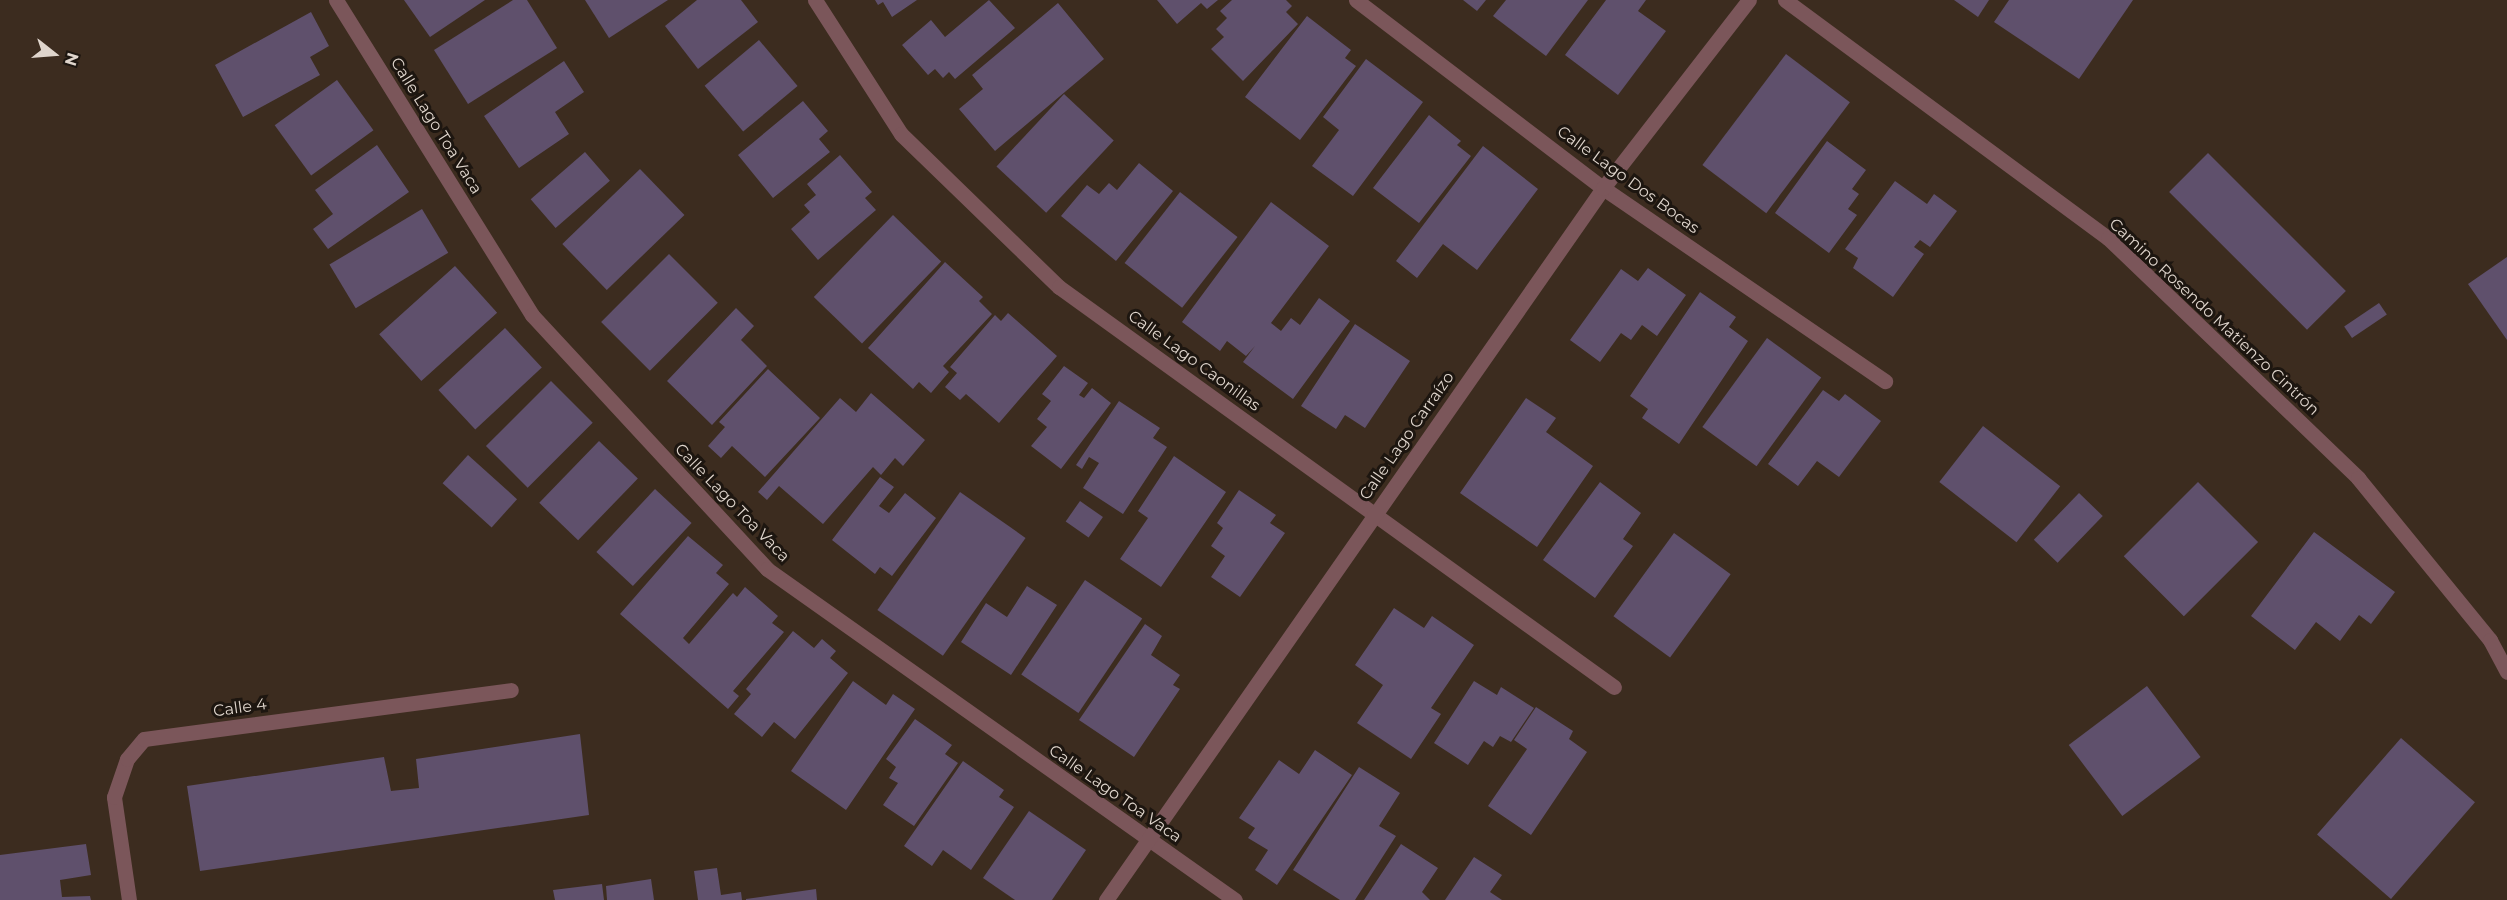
<!DOCTYPE html>
<html>
<head>
<meta charset="utf-8">
<style>
	body { margin:0 }
	#map { position:relative; width:2507px; height:900px; overflow:hidden; background:#3c2c1f; font-family:Montserrat,sans-serif }
	div>[style] { position:absolute }
	.building>* { inset:0; background:#5f506c; transform-origin:0 0 }
	.minor>* { height:15px; margin:-7.5px; padding:0 7.5px; transform-origin:7.5px; border-radius:7.5px; background:#7b565a }
	span { translate:-50% -50%; white-space:nowrap; text-align:center; line-height:1.15; -webkit-text-stroke:6px #1d1610; paint-order:stroke }
	.street-label { font-size:16px; color:#dfd5cc }
	.north { position:absolute; left:24px; top:24px; width:60px; height:60px; -webkit-text-stroke:4px #1d1610; paint-order:stroke; rotate:107deg; font-size:16px; font-weight:700; line-height:24px; text-align:center; color:#dfd5cc }
	.north::after { content:''; display:block; margin:auto; width:21px; height:27px; background:#dfd5cc; clip-path:polygon(50% 0,100% 100%,50% 72%,0 100%) }
</style>
</head>
<body>
<div id="map">
	<div class="building">
		<i style="clip-path:polygon(404px 0,485px 0,430px 37px)"></i>
		<i style="clip-path:polygon(513px 0,527px 0,557px 48px,468px 104px,434px 50px)"></i>
		<i style="clip-path:polygon(585px 0,668px 0,609px 38px)"></i>
		<i style="clip-path:polygon(697px 0,741px 0,758px 22px,698px 69px,665px 26px)"></i>
		<i style="clip-path:polygon(875px 0,917px 0,892px 17px,883px 2px,878px 5px)"></i>
		<i style="clip-path:polygon(989px 0,1015px 28px,955px 79px,949px 72px,943px 78px,935px 69px,928px 75px,902px 45px,931px 20px,945px 37px)"></i>
		<i style="clip-path:polygon(1157px 0,1218px 0,1207px 9px,1201px 3px,1177px 24px)"></i>
		<i style="clip-path:polygon(1232px 0,1286px 0,1292px 6px,1286px 12px,1298px 24px,1243px 81px,1211px 49px,1224px 37px,1216px 29px,1227px 18px,1220px 11px)"></i>
		<i style="clip-path:polygon(1463px 0,1486px 0,1477px 11px)"></i>
		<i style="clip-path:polygon(1506px 0,1588px 0,1546px 56px,1493px 16px)"></i>
		<i style="clip-path:polygon(1606px 0,1646px 0,1638px 11px,1666px 31px,1618px 95px,1565px 55px)"></i>
		<i style="clip-path:polygon(1954px 0,1989px 0,1978px 17px)"></i>
		<i style="clip-path:polygon(2009px 0,2133px 0,2079px 79px,1994px 22px)"></i>
		<i style="clip-path:polygon(1058px 3px,1104px 59px,995px 151px,959px 109px,983px 89px,972px 75px)"></i>
		<i style="clip-path:polygon(311px 12px,329px 46px,310px 57px,320px 75px,243px 117px,215px 65px)"></i>
		<i style="clip-path:polygon(1307px 16px,1351px 50px,1345px 58px,1356px 66px,1300px 140px,1245px 97px)"></i>
		<i style="left:759px;top:40px;width:60px;height:71px;rotate:50deg"></i>
		<i style="left:1786px;top:54px;width:80px;height:139px;rotate:37deg"></i>
		<i style="clip-path:polygon(1366px 59px,1423px 102px,1353px 196px,1312px 166px,1339px 130px,1323px 117px)"></i>
		<i style="clip-path:polygon(564px 61px,584px 92px,555px 112px,569px 134px,519px 168px,484px 116px)"></i>
		<i style="left:337px;top:80px;width:62px;height:77px;rotate:54deg"></i>
		<i style="left:1064px;top:94px;width:68px;height:99px;rotate:43deg"></i>
		<i style="clip-path:polygon(803px 101px,828px 131px,819px 139px,830px 152px,773px 198px,738px 155px)"></i>
		<i style="clip-path:polygon(1429px 115px,1461px 141px,1457px 145px,1471px 156px,1419px 223px,1373px 188px)"></i>
		<i style="clip-path:polygon(1827px 141px,1866px 170px,1852px 189px,1859px 194px,1848px 209px,1857px 215px,1829px 253px,1775px 213px)"></i>
		<i style="clip-path:polygon(377px 145px,409px 192px,328px 249px,313px 229px,333px 214px,315px 190px)"></i>
		<i style="clip-path:polygon(1483px 146px,1538px 189px,1477px 270px,1443px 244px,1417px 278px,1396px 261px)"></i>
		<i style="left:585px;top:152px;width:38px;height:72px;rotate:49deg"></i>
		<i style="left:2208px;top:153px;width:195px;height:55px;rotate:45deg"></i>
		<i style="clip-path:polygon(840px 155px,872px 192px,865px 198px,876px 210px,818px 260px,791px 229px,810px 212px,804px 205px,816px 195px,807px 184px)"></i>
		<i style="clip-path:polygon(1139px 163px,1173px 191px,1116px 261px,1061px 216px,1087px 185px,1099px 194px,1109px 183px,1117px 190px)"></i>
		<i style="left:640px;top:169px;width:64px;height:108px;rotate:46deg"></i>
		<i style="clip-path:polygon(1895px 181px,1927px 204px,1934px 194px,1957px 211px,1930px 247px,1920px 240px,1914px 247px,1924px 254px,1893px 297px,1853px 268px,1858px 258px,1845px 249px)"></i>
		<i style="left:1180px;top:192px;width:73px;height:90px;rotate:38deg"></i>
		<i style="clip-path:polygon(1271px 202px,1329px 246px,1271px 323px,1281px 331px,1291px 318px,1300px 325px,1319px 298px,1350px 321px,1293px 399px,1243px 362px,1255px 346px,1246px 356px,1227px 341px,1220px 351px,1182px 322px)"></i>
		<i style="left:422px;top:209px;width:51px;height:108px;rotate:59deg"></i>
		<i style="left:893px;top:215px;width:67px;height:114px;rotate:44deg"></i>
		<i style="left:669px;top:254px;width:69px;height:96px;rotate:45deg"></i>
		<i style="clip-path:polygon(2507px 257px,2507px 340px,2468px 284px)"></i>
		<i style="clip-path:polygon(945px 262px,983px 297px,979px 301px,992px 314px,943px 366px,949px 372px,931px 393px,919px 382px,913px 389px,868px 348px)"></i>
		<i style="left:455px;top:266px;width:63px;height:102px;rotate:48deg"></i>
		<i style="clip-path:polygon(1648px 268px,1686px 295px,1657px 336px,1642px 325px,1631px 340px,1621px 333px,1600px 362px,1570px 340px,1621px 269px,1638px 281px)"></i>
		<i style="clip-path:polygon(1700px 292px,1736px 317px,1729px 327px,1748px 341px,1679px 444px,1642px 418px,1648px 409px,1630px 396px)"></i>
		<i style="left:2379px;top:303px;width:14px;height:42px;rotate:56deg"></i>
		<i style="clip-path:polygon(736px 308px,754px 326px,741px 340px,767px 366px,712px 425px,667px 381px)"></i>
		<i style="clip-path:polygon(1008px 313px,1057px 356px,999px 423px,966px 394px,960px 400px,945px 387px,957px 373px,950px 367px,995px 315px,1001px 321px)"></i>
		<i style="clip-path:polygon(1355px 324px,1410px 361px,1365px 428px,1345px 415px,1336px 429px,1301px 406px)"></i>
		<i style="left:505px;top:328px;width:54px;height:91px;rotate:47deg"></i>
		<i style="left:1767px;top:338px;width:67px;height:110px;rotate:36deg"></i>
		<i style="clip-path:polygon(1064px 366px,1088px 383px,1079px 395px,1084px 398px,1092px 388px,1111px 403px,1061px 469px,1031px 446px,1047px 427px,1037px 419px,1051px 401px,1042px 394px)"></i>
		<i style="clip-path:polygon(768px 369px,820px 418px,765px 477px,732px 446px,721px 458px,708px 446px,725px 427px,719px 422px)"></i>
		<i style="left:551px;top:381px;width:59px;height:92px;rotate:45deg"></i>
		<i style="clip-path:polygon(1823px 390px,1839px 401px,1845px 394px,1881px 421px,1839px 477px,1817px 461px,1798px 486px,1768px 464px)"></i>
		<i style="clip-path:polygon(871px 393px,925px 440px,903px 466px,895px 458px,881px 475px,873px 467px,823px 524px,779px 486px,767px 500px,758px 492px,840px 398px,856px 412px)"></i>
		<i style="clip-path:polygon(1526px 398px,1556px 418px,1546px 432px,1593px 466px,1537px 547px,1460px 493px)"></i>
		<i style="clip-path:polygon(1119px 401px,1160px 428px,1153px 438px,1167px 447px,1123px 514px,1083px 488px,1099px 463px,1089px 457px,1082px 469px,1076px 465px)"></i>
		<i style="left:1983px;top:426px;width:98px;height:71px;rotate:38deg"></i>
		<i style="left:599px;top:441px;width:54px;height:86px;rotate:44deg"></i>
		<i style="left:468px;top:455px;width:66px;height:38px;rotate:42deg"></i>
		<i style="clip-path:polygon(1174px 456px,1226px 492px,1161px 587px,1120px 559px,1148px 518px,1138px 511px)"></i>
		<i style="clip-path:polygon(880px 477px,894px 487px,879px 506px,889px 513px,905px 493px,936px 518px,892px 576px,880px 567px,875px 574px,832px 540px)"></i>
		<i style="clip-path:polygon(1600px 482px,1641px 513px,1623px 539px,1633px 546px,1595px 598px,1543px 560px)"></i>
		<i style="left:2198px;top:482px;width:85px;height:105px;rotate:45deg"></i>
		<i style="left:655px;top:489px;width:50px;height:86px;rotate:43deg"></i>
		<i style="clip-path:polygon(1239px 490px,1276px 515px,1270px 523px,1285px 533px,1240px 597px,1211px 577px,1225px 556px,1211px 546px,1223px 528px,1217px 523px)"></i>
		<i style="left:960px;top:492px;width:80px;height:144px;rotate:35deg"></i>
		<i style="left:2079px;top:493px;width:33px;height:65px;rotate:44deg"></i>
		<i style="left:1080px;top:501px;width:28px;height:25px;rotate:35deg"></i>
		<i style="clip-path:polygon(2314px 532px,2395px 592px,2371px 624px,2359px 615px,2340px 641px,2316px 622px,2295px 650px,2251px 616px)"></i>
		<i style="left:1674px;top:533px;width:70px;height:103px;rotate:36deg"></i>
		<i style="clip-path:polygon(688px 536px,723px 565px,716px 573px,729px 584px,683px 638px,689px 644px,733px 593px,737px 597px,745px 587px,778px 616px,772px 623px,784px 632px,733px 691px,739px 696px,728px 709px,620px 614px)"></i>
		<i style="left:1085px;top:580px;width:69px;height:114px;rotate:34deg"></i>
		<i style="clip-path:polygon(1027px 586px,1057px 605px,1011px 675px,961px 642px,986px 603px,1007px 617px)"></i>
		<i style="clip-path:polygon(1394px 608px,1424px 628px,1432px 616px,1474px 645px,1431px 708px,1441px 714px,1411px 759px,1357px 723px,1383px 685px,1355px 665px)"></i>
		<i style="clip-path:polygon(1145px 624px,1162px 636px,1151px 655px,1180px 675px,1173px 685px,1180px 689px,1134px 757px,1079px 720px)"></i>
		<i style="clip-path:polygon(793px 631px,814px 648px,822px 639px,836px 651px,830px 658px,848px 673px,795px 739px,774px 722px,762px 737px,734px 714px,751px 694px,746px 689px)"></i>
		<i style="clip-path:polygon(853px 681px,886px 705px,893px 694px,915px 709px,846px 810px,791px 771px)"></i>
		<i style="clip-path:polygon(1474px 681px,1497px 695px,1501px 687px,1534px 708px,1511px 742px,1500px 736px,1493px 747px,1484px 741px,1468px 765px,1434px 743px)"></i>
		<i style="left:2147px;top:686px;width:89px;height:98px;rotate:53deg"></i>
		<i style="clip-path:polygon(1536px 707px,1573px 731px,1569px 739px,1587px 752px,1531px 835px,1488px 806px,1527px 749px,1514px 740px)"></i>
		<i style="clip-path:polygon(915px 719px,952px 745px,945px 754px,958px 763px,914px 826px,883px 805px,898px 783px,889px 778px,896px 767px,886px 759px)"></i>
		<i style="clip-path:polygon(580px 734px,589px 815px,200px 871px,187px 786px,384px 757px,391px 791px,419px 788px,416px 759px)"></i>
		<i style="left:2401px;top:738px;width:98px;height:128px;rotate:41deg"></i>
		<i style="clip-path:polygon(1315px 750px,1352px 775px,1277px 885px,1255px 870px,1268px 850px,1248px 838px,1255px 828px,1239px 818px,1279px 760px,1299px 774px)"></i>
		<i style="clip-path:polygon(963px 761px,1004px 790px,999px 797px,1014px 807px,971px 870px,943px 850px,932px 866px,904px 846px)"></i>
		<i style="clip-path:polygon(1359px 767px,1400px 793px,1379px 826px,1396px 836px,1355px 900px,1340px 900px,1293px 870px)"></i>
		<i style="clip-path:polygon(1029px 811px,1086px 850px,1052px 900px,1015px 900px,983px 878px)"></i>
		<i style="clip-path:polygon(86px 844px,91px 875px,60px 880px,62px 897px,90px 896px,91px 900px,0 900px,0 855px)"></i>
		<i style="clip-path:polygon(1401px 844px,1438px 868px,1422px 892px,1430px 900px,1364px 900px)"></i>
		<i style="clip-path:polygon(1474px 857px,1502px 875px,1490px 892px,1502px 900px,1445px 900px)"></i>
		<i style="clip-path:polygon(717px 868px,721px 895px,741px 892px,742px 900px,698px 900px,694px 871px)"></i>
		<i style="clip-path:polygon(651px 879px,654px 900px,607px 900px,606px 886px)"></i>
		<i style="clip-path:polygon(602px 884px,604px 900px,555px 900px,553px 890px)"></i>
		<i style="clip-path:polygon(816px 889px,817px 900px,746px 900px,746px 899px)"></i>
	</div>
	<div class="minor">
		<i style="left:336px;top:0;width:371px;rotate:58.1deg"></i>
		<i style="left:532px;top:315px;width:346px;rotate:47.2deg"></i>
		<i style="left:767px;top:569px;width:573px;rotate:35.27deg"></i>
		<i style="left:815px;top:0;width:159px;rotate:57.3deg"></i>
		<i style="left:901px;top:134px;width:220px;rotate:44.1deg"></i>
		<i style="left:1059px;top:287px;width:684px;rotate:35.78deg"></i>
		<i style="left:1356px;top:0;width:310px;rotate:37.3deg"></i>
		<i style="left:1603px;top:188px;width:342px;rotate:34.4deg"></i>
		<i style="left:1785px;top:0;width:401px;rotate:36.4deg"></i>
		<i style="left:2108px;top:238px;width:347px;rotate:43.8deg"></i>
		<i style="left:2358px;top:478px;width:209px;rotate:50.8deg"></i>
		<i style="left:2490px;top:640px;width:36px;rotate:62deg"></i>
		<i style="left:129px;top:900px;width:104px;rotate:-98.3deg"></i>
		<i style="left:114px;top:797px;width:40px;rotate:-71.1deg"></i>
		<i style="left:127px;top:759px;width:26px;rotate:-50deg"></i>
		<i style="left:144px;top:739px;width:370px;rotate:-7.6deg"></i>
		<i style="left:1106px;top:900px;width:868px;rotate:-55.08deg"></i>
		<i style="left:1603px;top:188px;width:238px;rotate:-52.2deg"></i>
	</div>
	<div class="street-label">
		<span style="left:436px;top:126px;rotate:58deg">Calle Lago Toa Vaca</span>
		<span style="left:1628px;top:180px;rotate:36deg">Calle Lago Dos Bocas</span>
		<span style="left:2214px;top:317px;rotate:43deg">Camino Rosendo Matienzo Cintrón</span>
		<span style="left:1194px;top:361px;rotate:36deg">Calle Lago Caonillas</span>
		<span style="left:1407px;top:436px;rotate:-55deg">Calle Lago Carraízo</span>
		<span style="left:732px;top:503px;rotate:46deg">Calle Lago Toa Vaca</span>
		<span style="left:240px;top:708px;rotate:-8deg">Calle 4</span>
		<span style="left:1115px;top:794px;rotate:35deg">Calle Lago Toa Vaca</span>
	</div>
	<div class="north">N</div>
</div>
</body>
</html>
